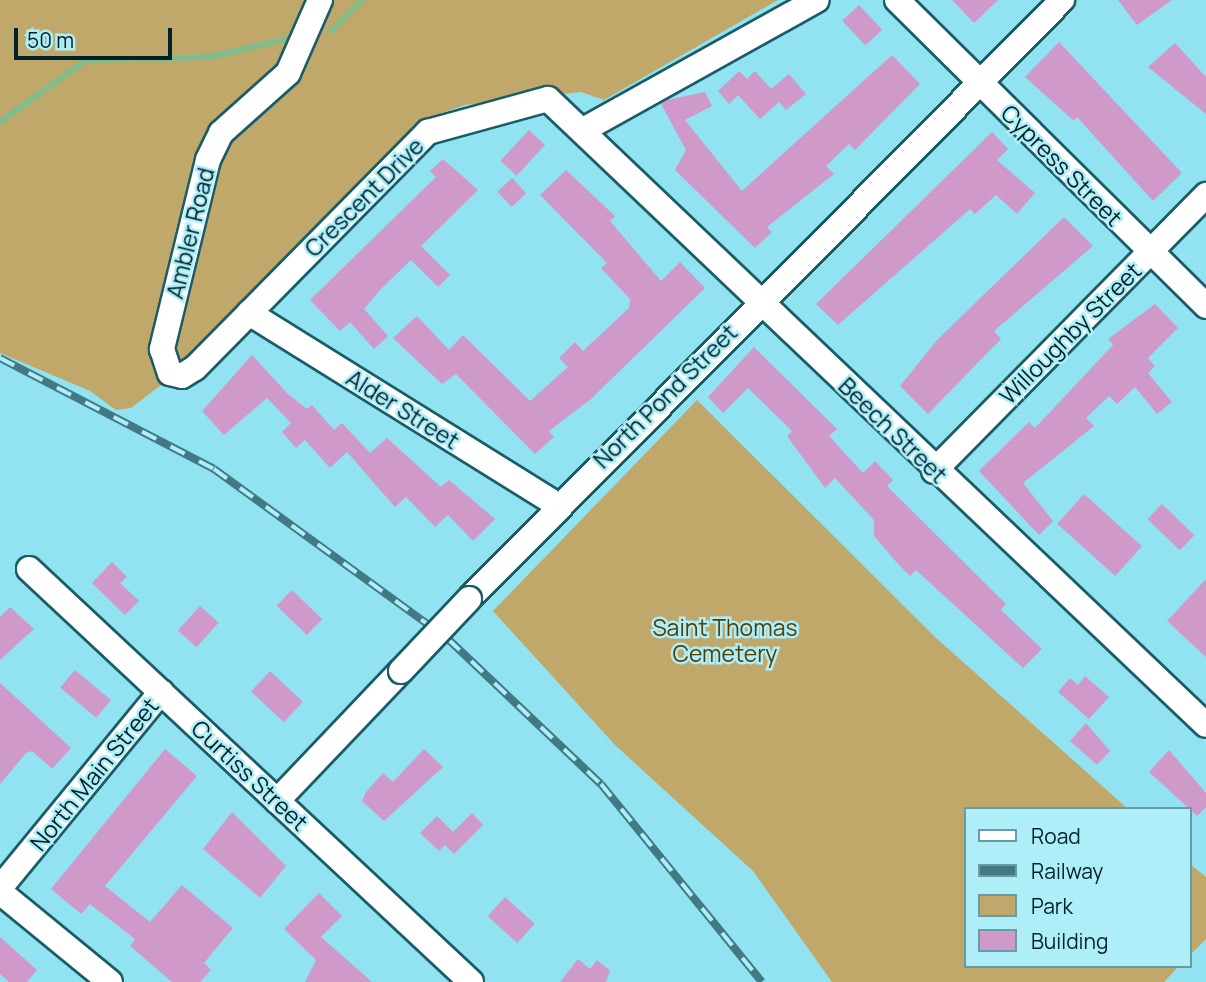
<!DOCTYPE html>
<html>
<head>
<meta charset="utf-8">
<style>
	body { margin:0 }
	#map { position:relative; width:1206px; height:982px; overflow:hidden; background:#91e3f2; font-family:Manrope,sans-serif }
	div>[style] { position:absolute }
	.green>* { inset:0; background:#bfa86a }
	.stream>* { height:6px; margin:-3px; padding:0 3px; transform-origin:3px; border-radius:3px; background:#82bc8d }
	.building>* { inset:0; background:#cf99ca; transform-origin:0 0 }
	.roads { filter:drop-shadow(2px 0 #1b5d67) drop-shadow(-2px 0 #1b5d67) drop-shadow(0 2px #1b5d67) drop-shadow(0 -2px #1b5d67) }
	.minor>* { height:24px; margin:-12px; padding:0 12px; transform-origin:12px; border-radius:12px; background:#fff }
	.rail>* { height:8px; margin-top:-4px; transform-origin:0; background:repeating-linear-gradient(90deg,#aeeef9 0 16px,#427a84 0 32px); box-sizing:border-box; border-block:2px solid #427a84 }
	.bridges { filter:drop-shadow(2px 0 #1b5d67) drop-shadow(-2px 0 #1b5d67) drop-shadow(0 2px #1b5d67) drop-shadow(0 -2px #1b5d67) }
	.minor-bridge>* { height:24px; margin:-12px; padding:0 12px; transform-origin:12px; border-radius:12px; background:#fff }
	span { translate:-50% -50%; white-space:nowrap; text-align:center; line-height:1.15; -webkit-text-stroke:5px #aeeef9; paint-order:stroke }
	.street-label { font-size:23px; color:#002227 }
	.park-label { font-size:23px; color:#503f07 }
	.legend { position:absolute; left:964px; top:807px; width:228px; height:161px; box-sizing:border-box; background:#aeeef9; border:2px solid #689ca5; margin:0; padding:9px 12px; list-style:none; font-size:21px; color:#002227 }
	.legend li { display:flex; align-items:center; gap:14px; height:35px }
	.legend b { width:35px; border:2px solid #689ca5 }
	.scale { position:absolute; left:14px; top:28px; width:158px; height:32px; box-sizing:border-box; border:4px solid #002227; border-top:0; padding-left:9px; font-size:21px; line-height:24px; white-space:nowrap; color:#002227; -webkit-text-stroke:5px #aeeef9; paint-order:stroke }
</style>
</head>
<body>
<div id="map">
	<div class="green">
		<i style="clip-path:polygon(0 0,778px 0,604px 100px,581px 92px,465px 105px,418px 121px,195px 359px,131px 408px,116px 410px,90px 391px,0 353px)"></i>
		<i style="clip-path:polygon(697px 400px,935px 637px,1128px 809px,966px 809px,966px 966px,1179px 966px,1164px 982px,832px 982px,753px 871px,615px 745px,493px 611px)"></i>
		<i style="clip-path:polygon(1190px 864px,1206px 877px,1206px 939px,1190px 955px)"></i>
	</div>
	<div class="stream">
		<i style="left:331px;top:31px;width:44px;rotate:-45deg"></i>
		<i style="left:0;top:122px;width:106px;rotate:-35.8deg"></i>
		<i style="left:86px;top:60px;width:124px;rotate:-1.4deg"></i>
		<i style="left:210px;top:57px;width:78px;rotate:-13.3deg"></i>
	</div>
	<div class="building">
		<i style="clip-path:polygon(952px 0,998px 0,974px 23px)"></i>
		<i style="clip-path:polygon(1118px 0,1172px 0,1137px 25px)"></i>
		<i style="left:859px;top:5px;width:34px;height:23px;rotate:47deg"></i>
		<i style="clip-path:polygon(1059px 42px,1182px 173px,1153px 201px,1077px 117px,1074px 121px,1025px 77px)"></i>
		<i style="clip-path:polygon(1175px 43px,1206px 77px,1206px 114px,1148px 67px)"></i>
		<i style="clip-path:polygon(892px 55px,920px 84px,855px 150px,849px 144px,826px 166px,834px 174px,767px 227px,772px 232px,755px 248px,675px 170px,686px 150px,661px 104px,667px 100px,705px 92px,712px 106px,685px 120px,742px 191px)"></i>
		<i style="clip-path:polygon(739px 71px,747px 79px,755px 71px,771px 89px,789px 74px,806px 94px,786px 110px,779px 102px,760px 119px,738px 95px,729px 104px,718px 91px)"></i>
		<i style="left:529px;top:130px;width:22px;height:42px;rotate:43deg"></i>
		<i style="clip-path:polygon(992px 132px,1008px 149px,997px 160px,1035px 193px,1017px 214px,996px 195px,975px 214px,970px 209px,838px 325px,816px 304px)"></i>
		<i style="clip-path:polygon(443px 159px,478px 190px,421px 246px,450px 275px,438px 287px,411px 260px,382px 288px,364px 309px,388px 336px,374px 349px,350px 322px,340px 331px,310px 300px,436px 177px,430px 171px)"></i>
		<i style="clip-path:polygon(566px 170px,615px 216px,610px 221px,661px 281px,680px 262px,705px 288px,591px 399px,549px 431px,554px 437px,535px 454px,456px 374px,442px 384px,393px 338px,417px 316px,449px 350px,463px 335px,530px 401px,568px 367px,559px 358px,575px 342px,583px 351px,629px 308px,630px 299px,601px 268px,607px 263px,540px 195px)"></i>
		<i style="left:512px;top:178px;width:21px;height:20px;rotate:47deg"></i>
		<i style="clip-path:polygon(1064px 217px,1093px 246px,994px 331px,1001px 339px,928px 414px,900px 386px,937px 340px)"></i>
		<i style="clip-path:polygon(1155px 304px,1178px 328px,1148px 358px,1155px 366px,1148px 373px,1172px 402px,1157px 414px,1135px 387px,1117px 404px,1109px 396px,1086px 418px,1094px 426px,1023px 483px,1053px 521px,1039px 535px,979px 471px,1029px 422px,1035px 428px,1113px 345px,1108px 339px)"></i>
		<i style="clip-path:polygon(754px 347px,837px 429px,829px 436px,863px 473px,875px 461px,893px 480px,887px 486px,1006px 604px,1001px 610px,1042px 649px,1023px 668px,916px 570px,910px 576px,898px 564px,874px 536px,874px 520px,835px 478px,825px 488px,787px 436px,792px 431px,748px 388px,723px 413px,708px 397px)"></i>
		<i style="clip-path:polygon(252px 355px,288px 394px,307px 409px,312px 405px,334px 430px,342px 423px,370px 453px,387px 438px,441px 487px,449px 480px,495px 519px,473px 541px,448px 515px,435px 527px,406px 497px,395px 507px,347px 452px,330px 468px,305px 440px,296px 448px,282px 432px,291px 423px,267px 398px,224px 435px,202px 411px)"></i>
		<i style="left:1084px;top:494px;width:78px;height:40px;rotate:42deg"></i>
		<i style="left:1162px;top:504px;width:45px;height:21px;rotate:44deg"></i>
		<i style="clip-path:polygon(112px 562px,127px 577px,120px 583px,139px 601px,125px 615px,92px 583px)"></i>
		<i style="clip-path:polygon(1206px 579px,1206px 657px,1167px 621px)"></i>
		<i style="left:292px;top:590px;width:42px;height:22px;rotate:44deg"></i>
		<i style="left:200px;top:606px;width:25px;height:33px;rotate:42deg"></i>
		<i style="clip-path:polygon(10px 607px,34px 629px,0 660px,0 617px)"></i>
		<i style="left:75px;top:670px;width:47px;height:23px;rotate:40deg"></i>
		<i style="left:270px;top:671px;width:45px;height:28px;rotate:43deg"></i>
		<i style="clip-path:polygon(1085px 676px,1109px 697px,1089px 719px,1058px 692px,1070px 678px,1078px 685px)"></i>
		<i style="clip-path:polygon(0 683px,71px 748px,52px 769px,32px 751px,26px 753px,0 784px)"></i>
		<i style="clip-path:polygon(1086px 723px,1110px 751px,1097px 765px,1070px 741px)"></i>
		<i style="clip-path:polygon(165px 749px,197px 776px,105px 886px,150px 922px,182px 885px,233px 928px,204px 963px,211px 970px,200px 982px,172px 982px,130px 946px,135px 939px,90px 904px,81px 914px,51px 889px)"></i>
		<i style="clip-path:polygon(424px 749px,443px 767px,384px 821px,362px 801px,366px 792px,383px 773px,393px 782px)"></i>
		<i style="clip-path:polygon(1169px 750px,1206px 793px,1206px 807px,1197px 816px,1149px 772px)"></i>
		<i style="clip-path:polygon(232px 812px,286px 866px,260px 898px,203px 849px)"></i>
		<i style="clip-path:polygon(472px 813px,483px 825px,454px 854px,445px 845px,439px 851px,420px 833px,437px 816px,453px 832px)"></i>
		<i style="clip-path:polygon(319px 893px,342px 916px,321px 937px,372px 982px,305px 982px,316px 960px,284px 929px)"></i>
		<i style="left:505px;top:897px;width:40px;height:26px;rotate:42deg"></i>
		<i style="clip-path:polygon(0 937px,37px 970px,27px 982px,9px 982px,0 974px)"></i>
		<i style="clip-path:polygon(578px 959px,590px 969px,597px 960px,610px 971px,606px 982px,560px 982px)"></i>
	</div>
	<div class="roads">
		<div class="minor">
			<i style="left:320px;top:0;width:80px;rotate:113.7deg"></i>
			<i style="left:288px;top:73px;width:90px;rotate:138.2deg"></i>
			<i style="left:221px;top:133px;width:30px;rotate:116deg"></i>
			<i style="left:208px;top:160px;width:195px;rotate:103.7deg"></i>
			<i style="left:162px;top:349px;width:25px;rotate:72deg"></i>
			<i style="left:170px;top:373px;width:12px;rotate:14deg"></i>
			<i style="left:182px;top:376px;width:15px;rotate:-32deg"></i>
			<i style="left:195px;top:368px;width:332px;rotate:-45.4deg"></i>
			<i style="left:428px;top:132px;width:124px;rotate:-15.4deg"></i>
			<i style="left:548px;top:99px;width:908px;rotate:43.57deg"></i>
			<i style="left:897px;top:0;width:435px;rotate:44.7deg"></i>
			<i style="left:585px;top:129px;width:265px;rotate:-29.1deg"></i>
			<i style="left:249px;top:313px;width:363px;rotate:31.9deg"></i>
			<i style="left:934px;top:471px;width:388px;rotate:-45.4deg"></i>
			<i style="left:29px;top:569px;width:605px;rotate:43.06deg"></i>
			<i style="left:469px;top:599px;width:843px;rotate:-45.29deg"></i>
			<i style="left:277px;top:801px;width:180px;rotate:-46.4deg"></i>
			<i style="left:0;top:888px;width:254px;rotate:-50.6deg"></i>
			<i style="left:0;top:892px;width:142px;rotate:39.3deg"></i>
		</div>
	</div>
	<div class="rail">
		<i style="left:0;top:358px;width:241px;rotate:27.4deg"></i>
		<i style="left:214px;top:469px;width:289px;rotate:36deg"></i>
		<i style="left:448px;top:639px;width:211px;rotate:43.5deg"></i>
		<i style="left:601px;top:784px;width:255px;rotate:50.9deg"></i>
	</div>
	<div class="bridges">
		<div class="minor-bridge">
			<i style="left:401px;top:671px;width:99px;rotate:-46.6deg"></i>
		</div>
	</div>
	<div class="street-label">
		<span style="left:1062px;top:165px;rotate:45deg">Cypress Street</span>
		<span style="left:364px;top:197px;rotate:-45deg">Crescent Drive</span>
		<span style="left:190px;top:233px;rotate:-76deg">Ambler Road</span>
		<span style="left:1070px;top:333px;rotate:-45deg">Willoughby Street</span>
		<span style="left:665px;top:396px;rotate:-45deg">North Pond Street</span>
		<span style="left:403px;top:409px;rotate:32deg">Alder Street</span>
		<span style="left:893px;top:430px;rotate:44deg">Beech Street</span>
		<span style="left:94px;top:774px;rotate:-51deg">North Main Street</span>
		<span style="left:250px;top:775px;rotate:43deg">Curtiss Street</span>
	</div>
	<div class="park-label">
		<span style="left:725px;top:640px">Saint Thomas<br>Cemetery</span>
	</div>
	<ul class="legend">
	<li><b style="height:9px;background:#fff"></b>Road</li>
	<li><b style="height:9px;background:#427a84"></b>Railway</li>
	<li><b style="height:19px;background:#bfa86a"></b>Park</li>
	<li><b style="height:19px;background:#cf99ca"></b>Building</li>
	</ul>
	<div class="scale">50 m</div>
</div>
</body>
</html>
